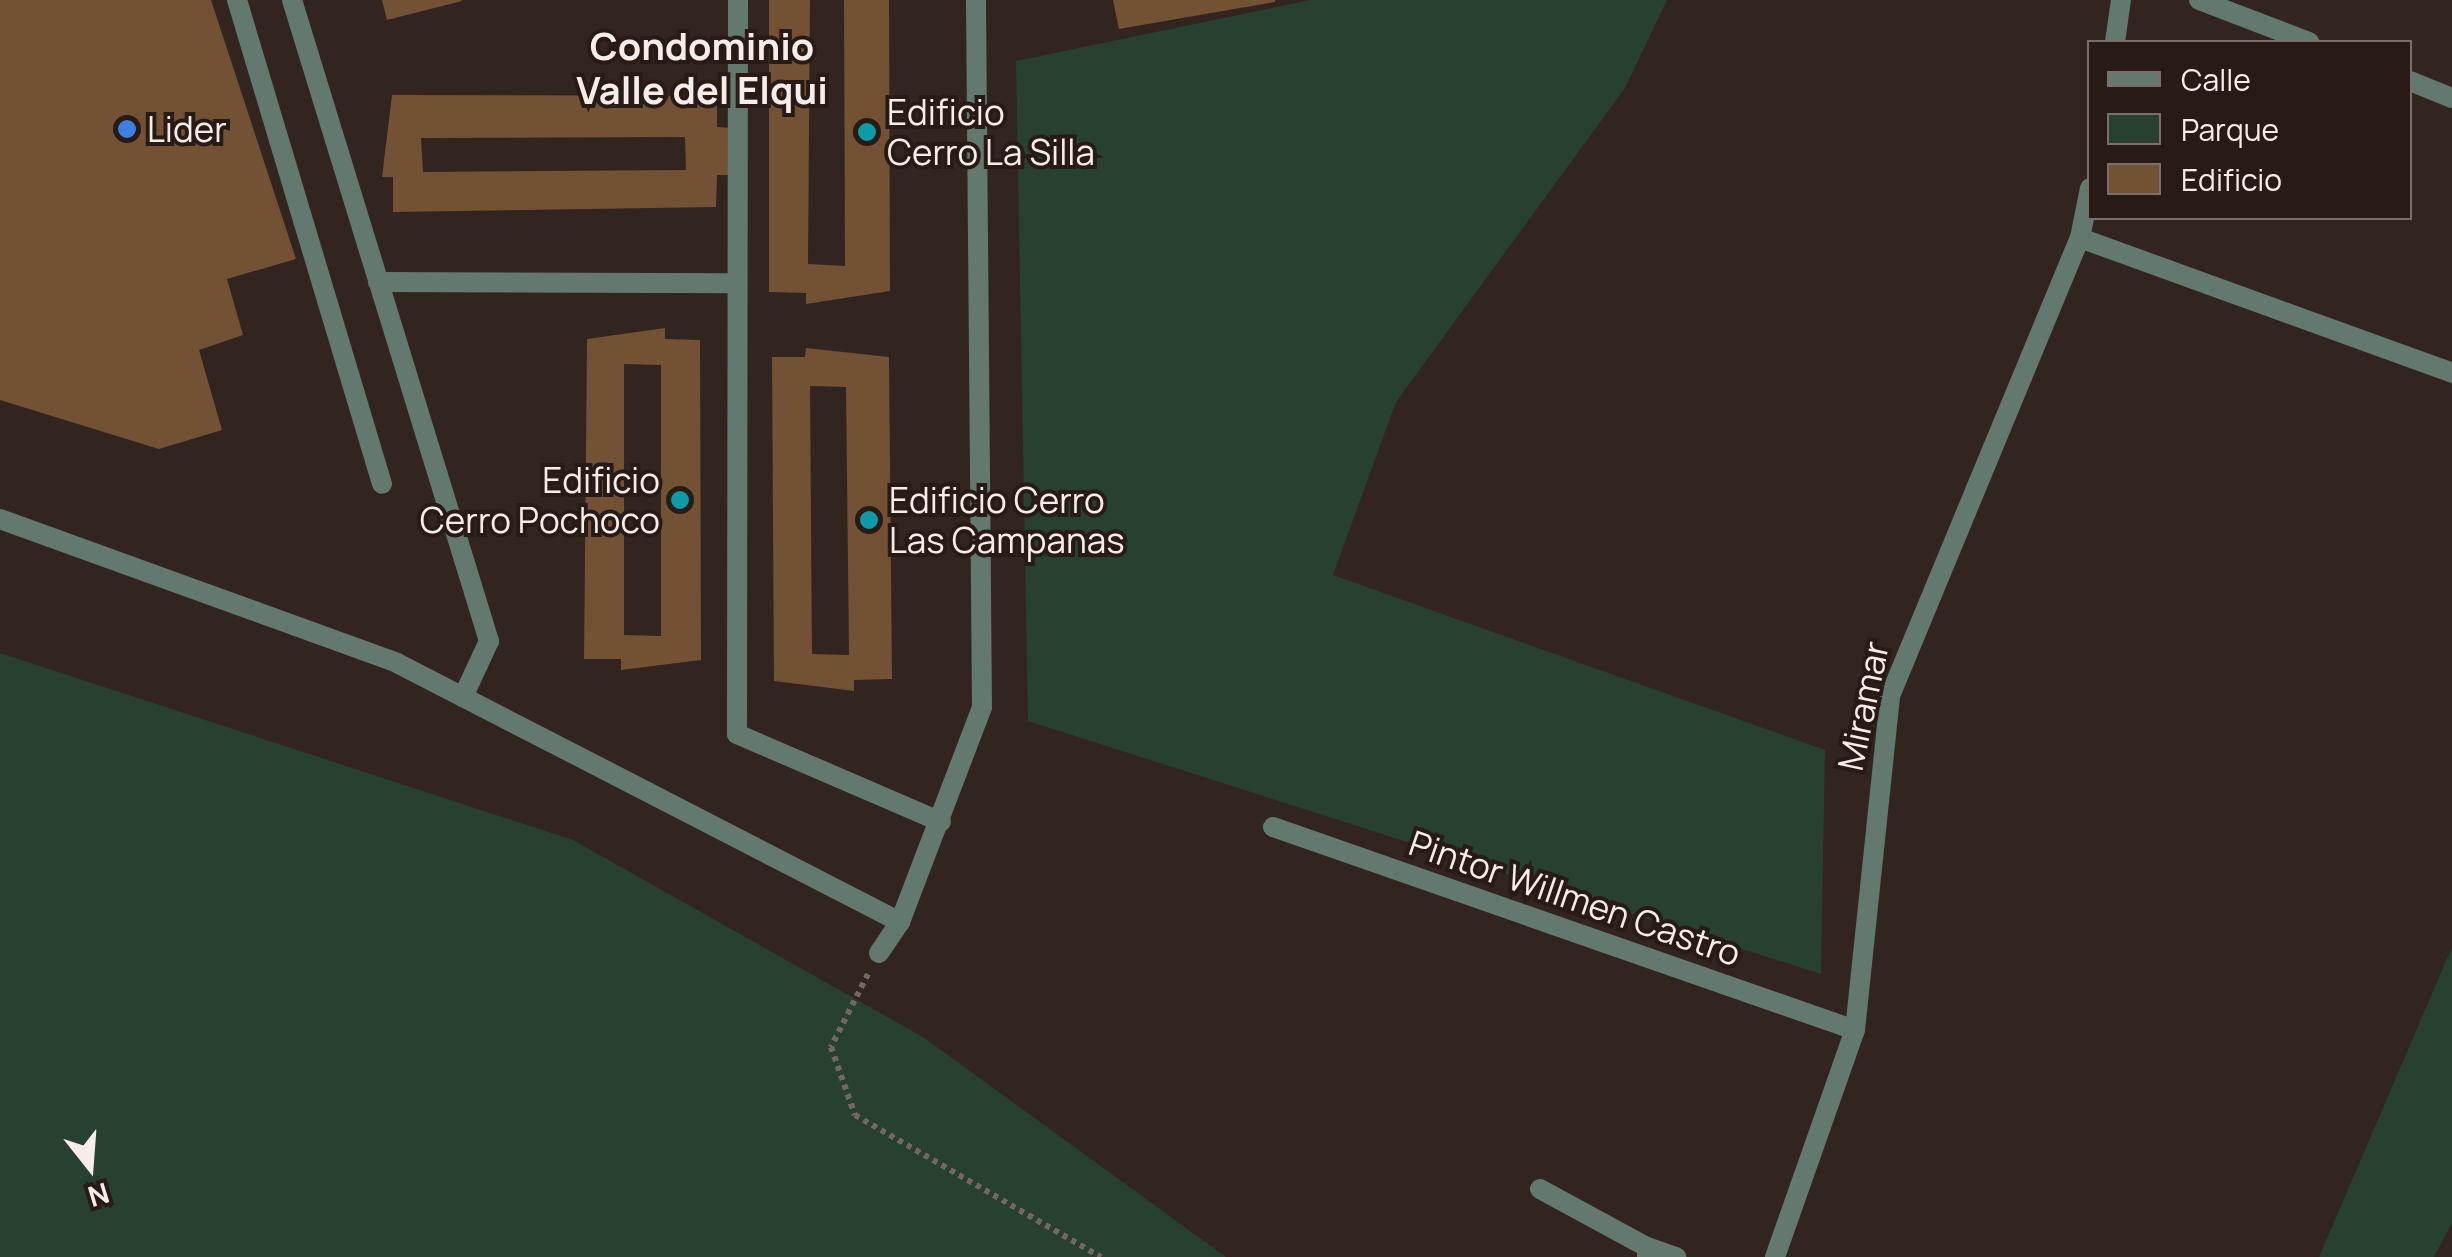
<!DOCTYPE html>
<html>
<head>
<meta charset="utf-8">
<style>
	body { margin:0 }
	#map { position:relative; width:2452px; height:1257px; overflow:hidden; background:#32241f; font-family:Manrope,sans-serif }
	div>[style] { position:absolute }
	.green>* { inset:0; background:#274030 }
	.building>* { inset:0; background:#735135 }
	.path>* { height:6px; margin-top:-3px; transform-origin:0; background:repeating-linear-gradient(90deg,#746763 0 5px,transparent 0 10px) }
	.service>* { height:20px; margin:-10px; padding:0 10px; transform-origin:10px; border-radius:10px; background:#63786f }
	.minor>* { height:20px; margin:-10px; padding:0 10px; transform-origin:10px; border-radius:10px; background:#63786f }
	.dots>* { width:28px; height:28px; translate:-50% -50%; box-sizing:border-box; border:5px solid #281b16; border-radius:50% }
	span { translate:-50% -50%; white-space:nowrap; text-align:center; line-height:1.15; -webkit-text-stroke:8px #281b16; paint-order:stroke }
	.poi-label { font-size:35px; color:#f6ece9 }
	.left { translate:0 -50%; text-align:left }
	.right { translate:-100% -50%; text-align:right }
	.street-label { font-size:35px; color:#f6ece9 }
	.neighbourhood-label { font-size:38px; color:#f6ece9; font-weight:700 }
	.legend { position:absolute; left:2087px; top:40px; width:325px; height:180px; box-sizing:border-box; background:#281b16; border:2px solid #7a6f6a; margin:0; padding:12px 18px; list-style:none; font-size:30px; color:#f6ece9 }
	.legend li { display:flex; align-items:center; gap:20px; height:50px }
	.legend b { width:50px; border:2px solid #7a6f6a }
	.north { position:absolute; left:40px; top:1117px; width:100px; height:100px; -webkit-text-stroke:8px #281b16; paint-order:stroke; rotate:163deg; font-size:28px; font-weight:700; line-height:40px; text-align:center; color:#f6ece9 }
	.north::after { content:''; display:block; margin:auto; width:35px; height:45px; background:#f6ece9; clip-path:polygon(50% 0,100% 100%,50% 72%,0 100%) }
</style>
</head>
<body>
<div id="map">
	<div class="green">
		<i style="clip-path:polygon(1310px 0,1667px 0,1625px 88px,1396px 402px,1333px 575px,1825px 750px,1821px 974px,1028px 721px,1016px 61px)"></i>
		<i style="clip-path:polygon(0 653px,573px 840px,923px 1037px,1226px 1257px,0 1257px)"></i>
		<i style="clip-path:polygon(2452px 947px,2452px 1223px,2434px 1257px,2319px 1257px)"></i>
	</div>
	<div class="building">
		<i style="clip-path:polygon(0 0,211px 0,296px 259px,227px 279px,243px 335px,199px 350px,222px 430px,159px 449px,0 400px)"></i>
		<i style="clip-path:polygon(382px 0,461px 0,462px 1px,387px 20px)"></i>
		<i style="clip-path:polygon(769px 0,810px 0,808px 264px,845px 266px,844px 0,889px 0,890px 291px,806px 304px,806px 293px,769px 292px)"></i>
		<i style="clip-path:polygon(1113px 0,1275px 0,1275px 2px,1119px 29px)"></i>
		<i style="clip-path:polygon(evenodd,392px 95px,717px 96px,717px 127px,731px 128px,731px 175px,717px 175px,716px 207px,393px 212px,393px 177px,382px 177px,392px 95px,685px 137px,686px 170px,423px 172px,421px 138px,685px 137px)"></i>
		<i style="clip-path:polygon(evenodd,665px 328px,665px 339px,700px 340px,701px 660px,621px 670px,621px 659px,584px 659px,587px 339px,665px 328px,624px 364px,661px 365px,661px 636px,624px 635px,624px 364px)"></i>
		<i style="clip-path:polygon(evenodd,806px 348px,889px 357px,892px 679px,854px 680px,854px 691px,774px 681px,772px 357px,805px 357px,806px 348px,810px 386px,846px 387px,849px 655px,812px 654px,810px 386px)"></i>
	</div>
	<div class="path">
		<i style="left:868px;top:974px;width:82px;rotate:116.9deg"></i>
		<i style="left:831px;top:1047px;width:72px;rotate:70.6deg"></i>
		<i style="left:855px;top:1115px;width:284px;rotate:30deg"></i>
	</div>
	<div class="service">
		<i style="left:237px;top:0;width:505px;rotate:73.32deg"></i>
		<i style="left:292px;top:0;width:671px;rotate:72.92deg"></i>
		<i style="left:489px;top:641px;width:62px;rotate:114.9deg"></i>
		<i style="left:738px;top:0;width:734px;rotate:90.08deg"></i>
		<i style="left:737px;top:734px;width:222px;rotate:23.3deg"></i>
		<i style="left:378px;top:282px;width:358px;rotate:0.2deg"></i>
		<i style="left:0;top:519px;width:422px;rotate:19.9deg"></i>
		<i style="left:397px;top:663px;width:566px;rotate:27.24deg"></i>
		<i style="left:1540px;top:1189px;width:122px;rotate:28.5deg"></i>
		<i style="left:1647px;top:1257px;width:10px;rotate:-90deg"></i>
		<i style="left:1647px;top:1247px;width:31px;rotate:19deg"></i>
	</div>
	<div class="minor">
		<i style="left:2199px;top:0;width:118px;rotate:20.9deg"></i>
		<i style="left:2115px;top:42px;width:42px;rotate:-81.9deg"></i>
		<i style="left:2410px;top:81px;width:45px;rotate:22deg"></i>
		<i style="left:2080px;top:238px;width:396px;rotate:19.9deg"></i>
		<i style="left:1273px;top:827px;width:616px;rotate:19.23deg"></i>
		<i style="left:879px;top:953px;width:37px;rotate:-56deg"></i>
		<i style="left:900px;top:922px;width:230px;rotate:-69.1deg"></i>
		<i style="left:982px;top:707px;width:707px;rotate:-90.49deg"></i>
		<i style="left:1775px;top:1257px;width:241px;rotate:-70.6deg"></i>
		<i style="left:1855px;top:1030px;width:336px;rotate:-84deg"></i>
		<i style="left:1890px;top:696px;width:496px;rotate:-67.5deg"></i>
		<i style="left:2080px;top:238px;width:51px;rotate:-78.7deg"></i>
	</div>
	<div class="dots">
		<i style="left:127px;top:129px;background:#3f7fe0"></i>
		<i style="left:867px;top:132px;background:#0f9aa8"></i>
		<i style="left:680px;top:500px;background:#0f9aa8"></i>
		<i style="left:869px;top:520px;background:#0f9aa8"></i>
	</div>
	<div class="poi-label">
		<span class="left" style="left:887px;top:132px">Edificio<br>Cerro La Silla</span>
		<span class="left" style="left:147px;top:129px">Lider</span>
		<span class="right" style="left:660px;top:500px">Edificio<br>Cerro Pochoco</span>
		<span class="left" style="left:889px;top:520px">Edificio Cerro<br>Las Campanas</span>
	</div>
	<div class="street-label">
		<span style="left:1863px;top:706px;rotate:-78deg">Miramar</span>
		<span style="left:1575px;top:898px;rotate:19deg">Pintor Willmen Castro</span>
	</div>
	<div class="neighbourhood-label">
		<span style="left:702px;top:68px">Condominio<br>Valle del Elqui</span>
	</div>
	<ul class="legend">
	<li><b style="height:12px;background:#63786f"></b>Calle</li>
	<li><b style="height:28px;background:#274030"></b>Parque</li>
	<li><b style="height:28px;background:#735135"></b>Edificio</li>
	</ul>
	<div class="north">N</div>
</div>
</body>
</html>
